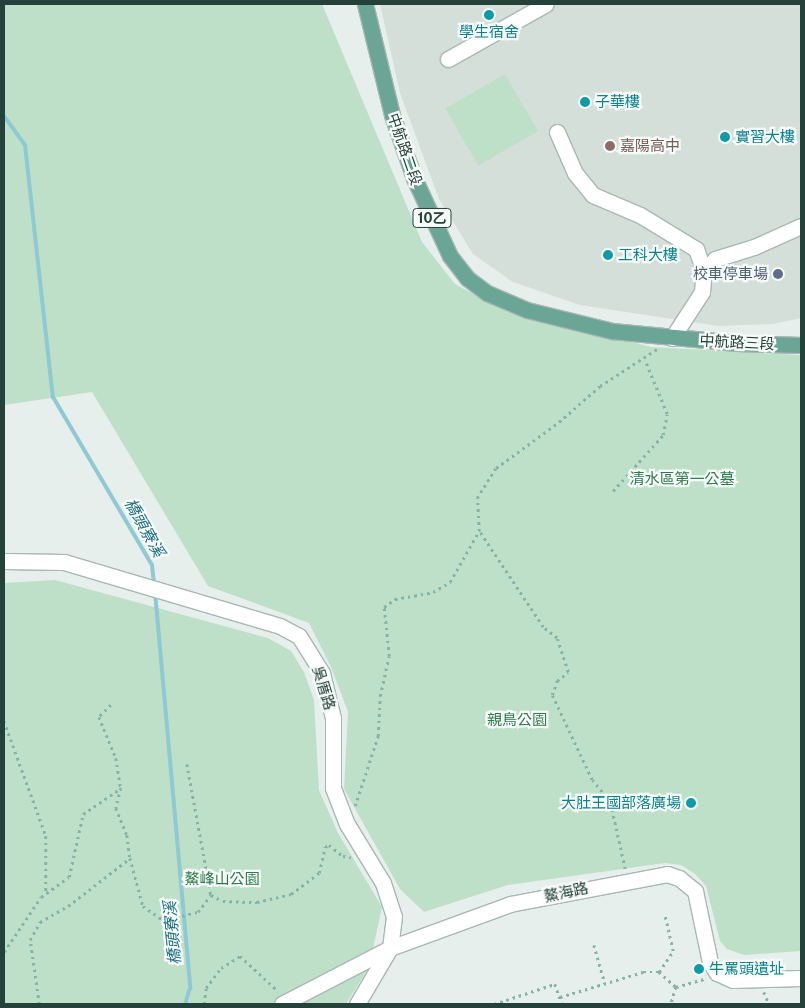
<!DOCTYPE html>
<html>
<head>
<meta charset="utf-8">
<style>
	body { margin:0 }
	#map { position:relative; width:805px; height:1008px; overflow:hidden; background:#e6efeb; font-family:"Public Sans","Noto Sans TC",sans-serif }
	div>[style] { position:absolute }
	.built>* { inset:0; background:#d4dfda }
	.green>* { inset:0; background:#bfe0c8; transform-origin:0 0 }
	.stream>* { height:4px; margin:-2px; padding:0 2px; transform-origin:2px; border-radius:2px; background:#8ec9d4 }
	.path>* { height:2.5px; margin-top:-1.25px; transform-origin:0; background:repeating-linear-gradient(90deg,#86b3a5 0 2.5px,transparent 0 6.5px) }
	.roads { filter:drop-shadow(1px 0 #a8b8b2) drop-shadow(-1px 0 #a8b8b2) drop-shadow(0 1px #a8b8b2) drop-shadow(0 -1px #a8b8b2) }
	.minor>* { height:15px; margin:-7.5px; padding:0 7.5px; transform-origin:7.5px; border-radius:7.5px; background:#fff }
	.major>* { height:15px; margin:-7.5px; padding:0 7.5px; transform-origin:7.5px; border-radius:7.5px; background:#6aa596 }
	.dots>* { width:14px; height:14px; translate:-50% -50%; box-sizing:border-box; border:2px solid #f7fbf9; border-radius:50% }
	span { translate:-50% -50%; white-space:nowrap; text-align:center; line-height:1.15; -webkit-text-stroke:4.5px #f7fbf9; paint-order:stroke }
	.shield-label span { padding:1px 4px; background:#f7fbf9; border:1px solid; border-radius:4px; -webkit-text-stroke-width:0 }
	.shield-label { font-size:14px; color:#24423a; font-weight:700 }
	.culture-label { font-size:15px; color:#0d838f }
	.left { translate:0 -50%; text-align:left }
	.right { translate:-100% -50%; text-align:right }
	.education-label { font-size:15px; color:#785e54 }
	.street-label { font-size:15px; color:#24423a }
	.service-label { font-size:15px; color:#4e5e75 }
	.park-label { font-size:15px; color:#2d7a4b }
	.water-label { font-size:16px; color:#1c6f80; font-style:italic }
	.frame { position:absolute; inset:0; border:5px solid #24423a; pointer-events:none }
</style>
</head>
<body>
<div id="map">
	<div class="built">
		<i style="clip-path:polygon(380px 4px,801px 4px,801px 318px,773px 324px,718px 326px,580px 305px,513px 282px,473px 254px,439px 199px,400px 93px)"></i>
	</div>
	<div class="green">
		<i style="clip-path:polygon(4px 4px,322px 4px,422px 242px,455px 284px,497px 307px,651px 347px,801px 355px,801px 951px,744px 955px,727px 949px,720px 941px,706px 886px,695px 874px,681px 865px,665px 863px,508px 885px,424px 912px,400px 889px,344px 789px,348px 712px,331px 667px,309px 623px,208px 586px,92px 392px,4px 405px)"></i>
		<i style="left:505px;top:74px;width:66px;height:69px;rotate:60deg"></i>
		<i style="clip-path:polygon(55px 580px,268px 638px,291px 651px,304px 672px,314px 700px,319px 790px,338px 833px,382px 907px,369px 967px,346px 1004px,4px 1004px,4px 583px)"></i>
	</div>
	<div class="stream">
		<i style="left:4px;top:116px;width:36px;rotate:54deg"></i>
		<i style="left:25px;top:145px;width:254px;rotate:83.7deg"></i>
		<i style="left:53px;top:397px;width:195px;rotate:59.5deg"></i>
		<i style="left:152px;top:565px;width:20px;rotate:84deg"></i>
		<i style="left:155px;top:592px;width:398px;rotate:84.9deg"></i>
		<i style="left:190px;top:988px;width:17px;rotate:107deg"></i>
	</div>
	<div class="path">
		<i style="left:613px;top:491px;width:75px;rotate:-48.2deg"></i>
		<i style="left:663px;top:435px;width:21px;rotate:-79deg"></i>
		<i style="left:667px;top:414px;width:55px;rotate:-112.4deg"></i>
		<i style="left:111px;top:705px;width:17px;rotate:135deg"></i>
		<i style="left:99px;top:717px;width:44px;rotate:67.5deg"></i>
		<i style="left:116px;top:758px;width:30px;rotate:81deg"></i>
		<i style="left:121px;top:788px;width:21px;rotate:104deg"></i>
		<i style="left:116px;top:808px;width:29px;rotate:68deg"></i>
		<i style="left:127px;top:835px;width:23px;rotate:83deg"></i>
		<i style="left:4px;top:721px;width:122px;rotate:69.9deg"></i>
		<i style="left:46px;top:836px;width:56px;rotate:90deg"></i>
		<i style="left:187px;top:764px;width:133px;rotate:79.6deg"></i>
		<i style="left:355px;top:806px;width:74px;rotate:-71.8deg"></i>
		<i style="left:378px;top:736px;width:40px;rotate:-87.1deg"></i>
		<i style="left:380px;top:696px;width:41px;rotate:-77.3deg"></i>
		<i style="left:389px;top:656px;width:49px;rotate:-95.8deg"></i>
		<i style="left:384px;top:607px;width:14px;rotate:-36deg"></i>
		<i style="left:395px;top:599px;width:39px;rotate:-10deg"></i>
		<i style="left:433px;top:592px;width:20px;rotate:-30deg"></i>
		<i style="left:450px;top:582px;width:59px;rotate:-60.4deg"></i>
		<i style="left:625px;top:869px;width:69px;rotate:-102.6deg"></i>
		<i style="left:610px;top:802px;width:28px;rotate:-129deg"></i>
		<i style="left:592px;top:780px;width:94px;rotate:-115.2deg"></i>
		<i style="left:552px;top:695px;width:15px;rotate:-70deg"></i>
		<i style="left:557px;top:681px;width:14px;rotate:-39deg"></i>
		<i style="left:568px;top:672px;width:36px;rotate:-108deg"></i>
		<i style="left:557px;top:638px;width:18px;rotate:-142deg"></i>
		<i style="left:543px;top:627px;width:115px;rotate:-123.7deg"></i>
		<i style="left:479px;top:531px;width:33px;rotate:-93deg"></i>
		<i style="left:477px;top:498px;width:36px;rotate:-58deg"></i>
		<i style="left:496px;top:468px;width:78px;rotate:-36.1deg"></i>
		<i style="left:559px;top:422px;width:55px;rotate:-41.3deg"></i>
		<i style="left:600px;top:386px;width:68px;rotate:-33deg"></i>
		<i style="left:211px;top:895px;width:13px;rotate:27deg"></i>
		<i style="left:223px;top:901px;width:34px;rotate:2deg"></i>
		<i style="left:257px;top:902px;width:35px;rotate:-13deg"></i>
		<i style="left:291px;top:894px;width:35px;rotate:-37deg"></i>
		<i style="left:319px;top:873px;width:27px;rotate:-77deg"></i>
		<i style="left:325px;top:847px;width:4px;rotate:-27deg"></i>
		<i style="left:329px;top:845px;width:18px;rotate:38deg"></i>
		<i style="left:343px;top:856px;width:8px;rotate:7deg"></i>
		<i style="left:594px;top:945px;width:40px;rotate:74deg"></i>
		<i style="left:4px;top:952px;width:66px;rotate:-56.1deg"></i>
		<i style="left:41px;top:897px;width:34px;rotate:-36deg"></i>
		<i style="left:69px;top:877px;width:65px;rotate:-77.5deg"></i>
		<i style="left:83px;top:814px;width:46px;rotate:-34.4deg"></i>
		<i style="left:659px;top:972px;width:25px;rotate:-56deg"></i>
		<i style="left:673px;top:951px;width:35px;rotate:-103deg"></i>
		<i style="left:676px;top:987px;width:29px;rotate:-16deg"></i>
		<i style="left:764px;top:992px;width:13px;rotate:67deg"></i>
		<i style="left:560px;top:997px;width:87px;rotate:-16.8deg"></i>
		<i style="left:643px;top:972px;width:16px"></i>
		<i style="left:659px;top:972px;width:23px;rotate:41deg"></i>
		<i style="left:676px;top:987px;width:18px;rotate:106deg"></i>
		<i style="left:39px;top:1004px;width:65px;rotate:-98deg"></i>
		<i style="left:30px;top:940px;width:21px;rotate:-61deg"></i>
		<i style="left:40px;top:922px;width:32px;rotate:-30deg"></i>
		<i style="left:68px;top:906px;width:78px;rotate:-37.7deg"></i>
		<i style="left:130px;top:858px;width:50px;rotate:74.8deg"></i>
		<i style="left:143px;top:906px;width:24px;rotate:35deg"></i>
		<i style="left:163px;top:920px;width:36px;rotate:-13deg"></i>
		<i style="left:198px;top:912px;width:21px;rotate:-53deg"></i>
		<i style="left:204px;top:1004px;width:16px;rotate:-83deg"></i>
		<i style="left:206px;top:988px;width:25px;rotate:-53deg"></i>
		<i style="left:221px;top:968px;width:22px;rotate:-32deg"></i>
		<i style="left:240px;top:956px;width:52px;rotate:42.6deg"></i>
		<i style="left:494px;top:1004px;width:64px;rotate:-18.2deg"></i>
		<i style="left:555px;top:984px;width:21px;rotate:71deg"></i>
	</div>
	<div class="roads">
		<div class="minor">
			<i style="left:448px;top:59px;width:112px;rotate:-29.3deg"></i>
			<i style="left:557px;top:132px;width:45px;rotate:66.3deg"></i>
			<i style="left:575px;top:173px;width:28px;rotate:51deg"></i>
			<i style="left:593px;top:195px;width:51px;rotate:23.1deg"></i>
			<i style="left:640px;top:215px;width:66px;rotate:31.3deg"></i>
			<i style="left:696px;top:249px;width:23px;rotate:70deg"></i>
			<i style="left:672px;top:338px;width:55px;rotate:-56.9deg"></i>
			<i style="left:702px;top:292px;width:21px;rotate:-85deg"></i>
			<i style="left:704px;top:271px;width:16px;rotate:-47deg"></i>
			<i style="left:715px;top:259px;width:41px;rotate:-17.1deg"></i>
			<i style="left:754px;top:247px;width:51px;rotate:-24.1deg"></i>
			<i style="left:4px;top:561px;width:60px;rotate:1deg"></i>
			<i style="left:64px;top:562px;width:225px;rotate:16.5deg"></i>
			<i style="left:280px;top:626px;width:21px;rotate:28deg"></i>
			<i style="left:299px;top:636px;width:44px;rotate:58.1deg"></i>
			<i style="left:322px;top:673px;width:46px;rotate:76.3deg"></i>
			<i style="left:333px;top:718px;width:70px;rotate:90deg"></i>
			<i style="left:333px;top:788px;width:39px;rotate:69deg"></i>
			<i style="left:347px;top:824px;width:69px;rotate:58.6deg"></i>
			<i style="left:383px;top:883px;width:35px;rotate:72deg"></i>
			<i style="left:394px;top:916px;width:32px;rotate:97deg"></i>
			<i style="left:390px;top:948px;width:65px;rotate:120.5deg"></i>
			<i style="left:282px;top:1004px;width:122px;rotate:-27.4deg"></i>
			<i style="left:390px;top:948px;width:128px;rotate:-20.1deg"></i>
			<i style="left:510px;top:904px;width:160px;rotate:-10.8deg"></i>
			<i style="left:667px;top:874px;width:13px;rotate:18deg"></i>
			<i style="left:679px;top:878px;width:21px;rotate:39deg"></i>
			<i style="left:695px;top:891px;width:73px;rotate:78.1deg"></i>
			<i style="left:710px;top:962px;width:13px;rotate:58deg"></i>
			<i style="left:717px;top:973px;width:17px;rotate:24deg"></i>
			<i style="left:733px;top:980px;width:68px;rotate:-1.7deg"></i>
		</div>
		<div class="major">
			<i style="left:365px;top:4px;width:114px;rotate:76.3deg"></i>
			<i style="left:392px;top:115px;width:67px;rotate:70.8deg"></i>
			<i style="left:414px;top:178px;width:86px;rotate:65.2deg"></i>
			<i style="left:450px;top:256px;width:28px;rotate:52deg"></i>
			<i style="left:467px;top:278px;width:25px;rotate:37deg"></i>
			<i style="left:487px;top:293px;width:43px;rotate:23deg"></i>
			<i style="left:527px;top:310px;width:88px;rotate:13.9deg"></i>
			<i style="left:612px;top:331px;width:125px;rotate:5.5deg"></i>
			<i style="left:736px;top:343px;width:65px;rotate:1.8deg"></i>
		</div>
	</div>
	<div class="dots">
		<i style="left:489px;top:15px;background:#0f9aa8"></i>
		<i style="left:585px;top:102px;background:#0f9aa8"></i>
		<i style="left:725px;top:137px;background:#0f9aa8"></i>
		<i style="left:610px;top:146px;background:#8d6e63"></i>
		<i style="left:608px;top:255px;background:#0f9aa8"></i>
		<i style="left:778px;top:274px;background:#5c6f8a"></i>
		<i style="left:691px;top:803px;background:#0f9aa8"></i>
		<i style="left:699px;top:969px;background:#0f9aa8"></i>
	</div>
	<div class="shield-label">
		<span style="left:432px;top:218px">10乙</span>
	</div>
	<div class="culture-label">
		<span style="left:489px;top:32px">學生宿舍</span>
		<span class="left" style="left:595px;top:102px">子華樓</span>
		<span class="left" style="left:735px;top:137px">實習大樓</span>
		<span class="left" style="left:618px;top:255px">工科大樓</span>
		<span class="right" style="left:681px;top:803px">大肚王國部落廣場</span>
		<span class="left" style="left:709px;top:969px">牛罵頭遺址</span>
	</div>
	<div class="education-label">
		<span class="left" style="left:620px;top:146px">嘉陽高中</span>
	</div>
	<div class="street-label">
		<span style="left:405px;top:149px;rotate:71deg">中航路二段</span>
		<span style="left:737px;top:342px;rotate:3deg">中航路三段</span>
		<span style="left:324px;top:688px;rotate:73deg">吳厝路</span>
		<span style="left:566px;top:892px;rotate:-12deg">鰲海路</span>
	</div>
	<div class="service-label">
		<span class="right" style="left:768px;top:274px">校車停車場</span>
	</div>
	<div class="park-label">
		<span style="left:682px;top:479px">清水區第一公墓</span>
		<span style="left:517px;top:720px">親鳥公園</span>
		<span style="left:222px;top:879px">鰲峰山公園</span>
	</div>
	<div class="water-label">
		<span style="left:144px;top:528px;rotate:61deg">橋頭寮溪</span>
		<span style="left:173px;top:933px;rotate:-95deg">橋頭寮溪</span>
	</div>
	<div class="frame"></div>
</div>
</body>
</html>
